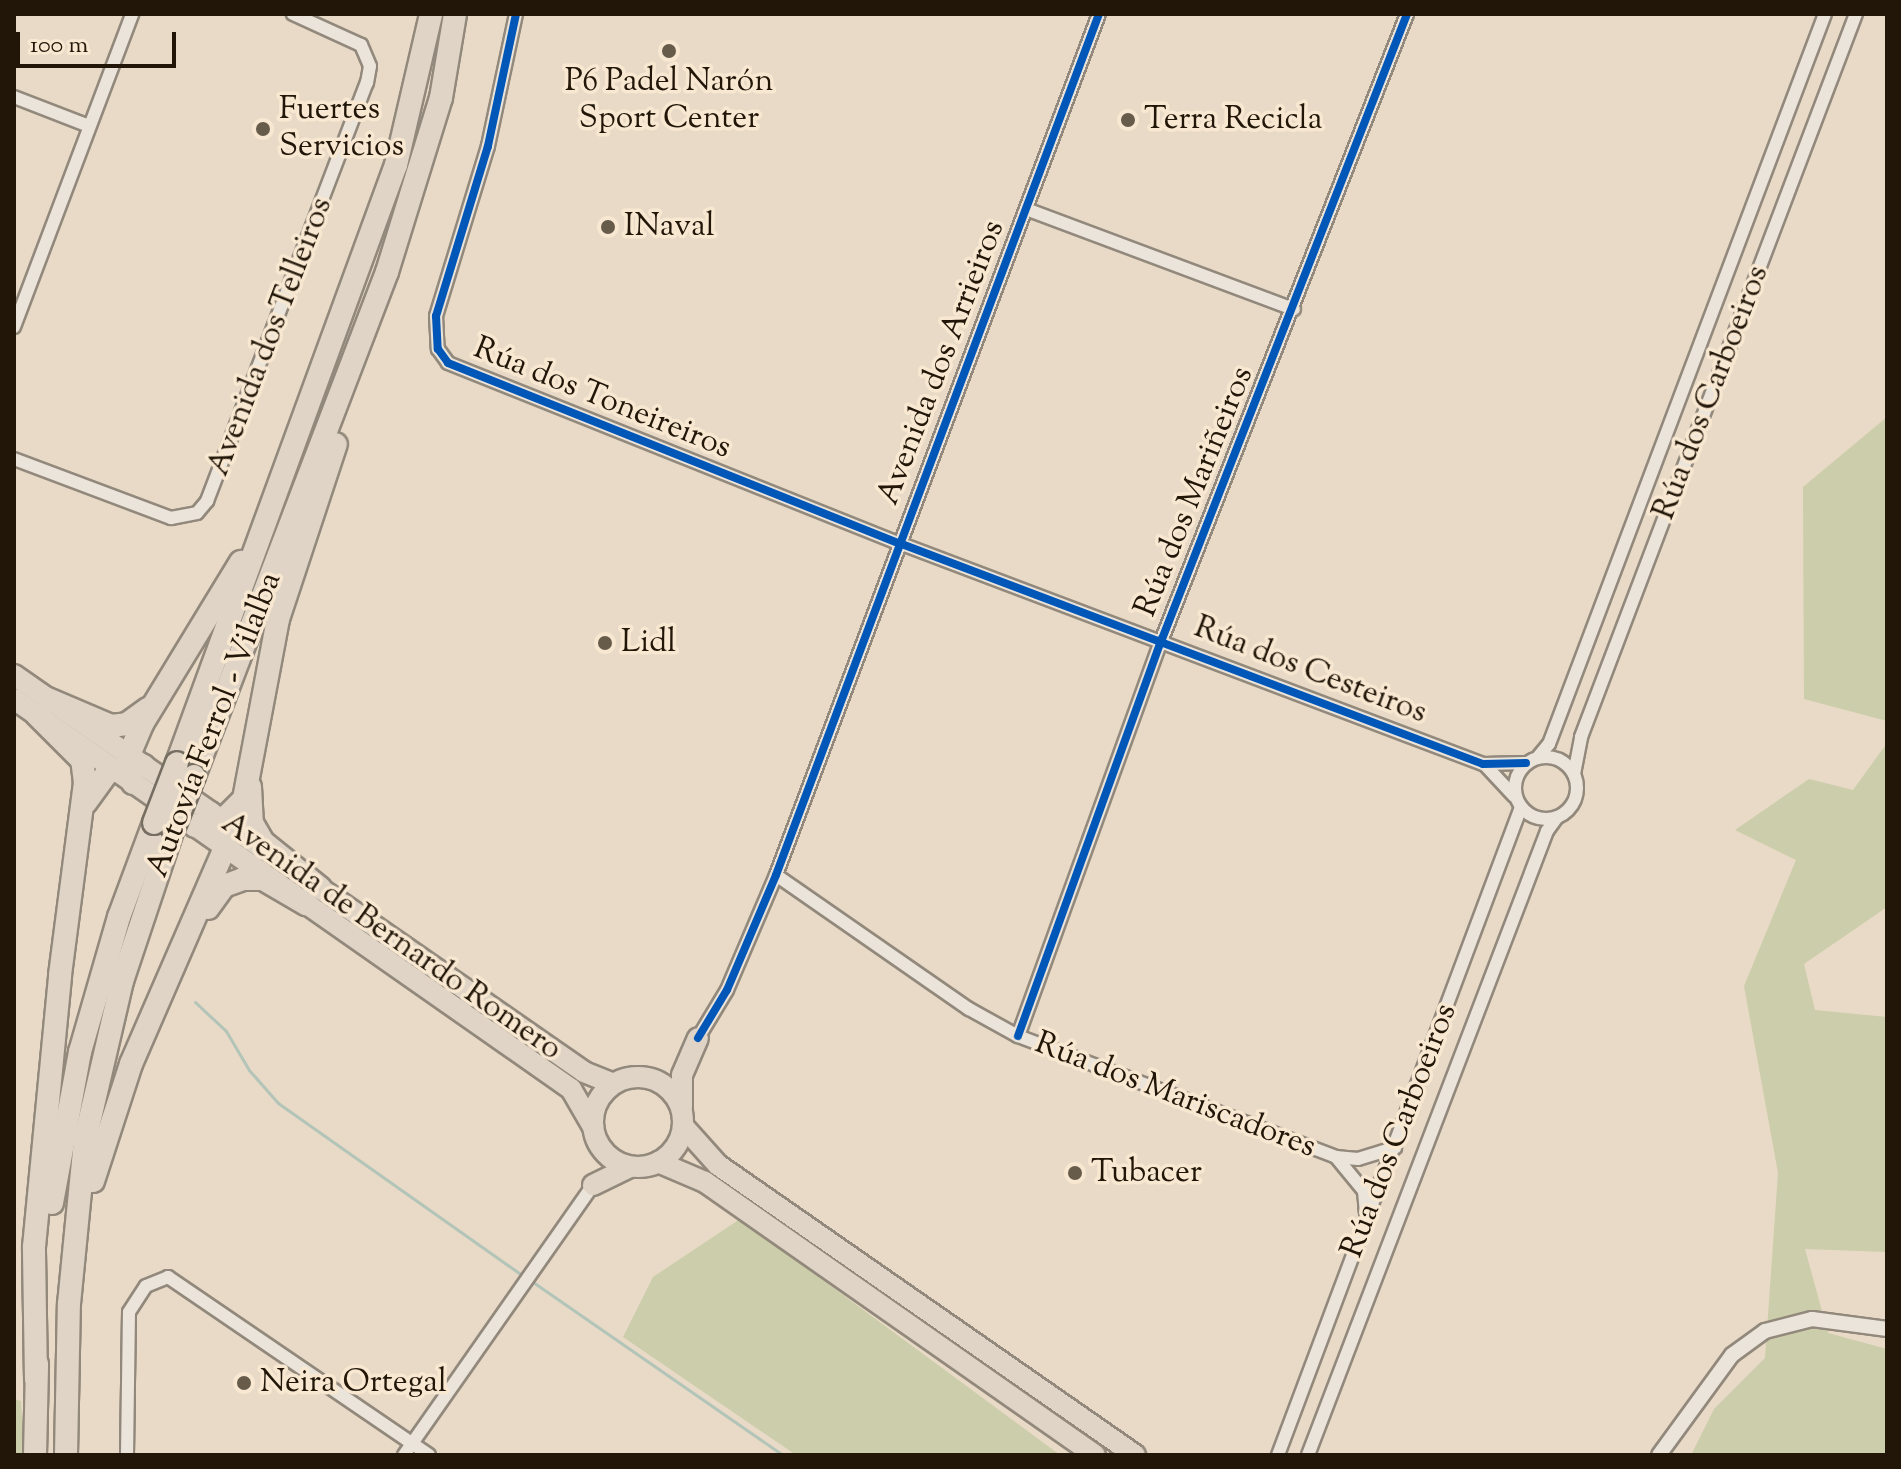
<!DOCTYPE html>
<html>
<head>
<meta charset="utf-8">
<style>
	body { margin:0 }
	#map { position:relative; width:1901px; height:1469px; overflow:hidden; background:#e8dac6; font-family:"Sorts Mill Goudy",serif }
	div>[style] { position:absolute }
	.green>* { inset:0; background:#cccdaa }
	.stream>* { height:3px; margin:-1.5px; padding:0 1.5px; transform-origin:1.5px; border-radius:1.5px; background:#b3c4b8 }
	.roads { filter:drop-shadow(2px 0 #92897c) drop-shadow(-2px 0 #92897c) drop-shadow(0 2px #92897c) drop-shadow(0 -2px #92897c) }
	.minor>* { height:12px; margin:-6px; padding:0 6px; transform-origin:6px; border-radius:6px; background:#ebe4da }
	.minor>.ring { margin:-6px; padding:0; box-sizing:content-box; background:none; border:12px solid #ebe4da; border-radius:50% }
	.tertiary>* { height:14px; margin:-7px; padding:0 7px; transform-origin:7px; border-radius:7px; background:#ebe4da }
	.trunk>* { height:20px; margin:-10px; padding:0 10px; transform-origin:10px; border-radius:10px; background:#dfd4c5 }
	.trunk>.ring { margin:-10px; padding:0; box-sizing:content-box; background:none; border:20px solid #dfd4c5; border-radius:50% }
	.motorway>* { height:22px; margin:-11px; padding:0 11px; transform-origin:11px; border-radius:11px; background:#dfd4c5 }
	.bridges { filter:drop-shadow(2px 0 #766e62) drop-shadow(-2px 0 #766e62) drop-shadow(0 2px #766e62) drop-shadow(0 -2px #766e62) }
	.motorway-bridge>* { height:22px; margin:-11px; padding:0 11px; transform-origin:11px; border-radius:11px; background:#dfd4c5 }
	.cycleway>* { height:8px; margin:-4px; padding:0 4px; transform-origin:4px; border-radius:4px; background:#0057b8 }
	.dots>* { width:22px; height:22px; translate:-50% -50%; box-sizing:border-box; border:4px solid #f8e8d2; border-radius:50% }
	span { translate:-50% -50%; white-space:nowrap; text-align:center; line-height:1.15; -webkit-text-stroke:7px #f8e8d2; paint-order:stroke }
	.poi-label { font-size:32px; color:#211608 }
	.left { translate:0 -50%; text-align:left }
	.street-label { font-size:32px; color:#211608 }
	.frame { position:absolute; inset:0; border:16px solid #211608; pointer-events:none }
	.scale { position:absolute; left:16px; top:32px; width:160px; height:36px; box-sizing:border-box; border:4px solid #211608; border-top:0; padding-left:10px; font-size:24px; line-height:28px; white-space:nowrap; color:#211608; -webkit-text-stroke:6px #f8e8d2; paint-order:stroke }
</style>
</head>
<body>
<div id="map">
	<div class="green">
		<i style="clip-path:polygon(1887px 417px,1887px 721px,1804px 699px,1803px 487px)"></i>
		<i style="clip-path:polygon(1887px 743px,1887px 907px,1804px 964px,1815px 1010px,1887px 1017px,1887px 1252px,1805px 1249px,1828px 1333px,1887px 1349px,1887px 1455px,1691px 1455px,1714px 1409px,1765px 1358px,1778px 1173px,1744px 986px,1796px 860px,1735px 830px,1809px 779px,1853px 790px)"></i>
		<i style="clip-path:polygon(740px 1219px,1060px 1455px,796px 1455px,623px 1337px,653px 1277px)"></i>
		<i style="clip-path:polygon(14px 1399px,21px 1401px,24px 1455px,14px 1455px)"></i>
	</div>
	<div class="stream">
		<i style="left:195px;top:1002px;width:42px;rotate:43.1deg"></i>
		<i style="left:226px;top:1031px;width:45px;rotate:59.5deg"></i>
		<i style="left:249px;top:1070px;width:44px;rotate:48.7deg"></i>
		<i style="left:278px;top:1103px;width:300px;rotate:35.2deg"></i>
		<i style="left:530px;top:1280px;width:308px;rotate:34.7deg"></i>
	</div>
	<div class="roads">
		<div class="minor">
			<i style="left:516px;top:14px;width:135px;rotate:102deg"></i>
			<i style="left:488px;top:146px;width:178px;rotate:107deg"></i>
			<i style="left:436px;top:316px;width:33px;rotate:87deg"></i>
			<i style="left:438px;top:349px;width:17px;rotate:54deg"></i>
			<i style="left:448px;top:363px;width:486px;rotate:21.8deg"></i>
			<i style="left:899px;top:543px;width:624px;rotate:20.73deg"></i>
			<i style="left:1483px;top:764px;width:43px;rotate:-1.3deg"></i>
			<i style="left:14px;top:97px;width:80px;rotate:21.1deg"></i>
			<i style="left:1026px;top:209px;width:286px;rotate:20.5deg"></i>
			<i style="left:14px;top:327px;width:335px;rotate:-69.3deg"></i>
			<i style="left:14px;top:459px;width:168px;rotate:20.6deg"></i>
			<i style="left:171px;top:518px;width:26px;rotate:-11deg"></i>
			<i style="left:197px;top:513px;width:16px;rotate:-50deg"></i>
			<i style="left:207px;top:501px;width:448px;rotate:-69.1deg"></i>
			<i style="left:367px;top:83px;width:17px;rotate:-80deg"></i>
			<i style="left:370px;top:66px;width:23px;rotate:-113deg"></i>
			<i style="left:361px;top:45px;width:75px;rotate:-155.5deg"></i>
			<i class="ring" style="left:1515px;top:757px;width:50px;height:50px"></i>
			<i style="left:1538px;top:757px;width:17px;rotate:-50deg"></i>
			<i style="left:1549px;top:744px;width:780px;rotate:-69.29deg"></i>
			<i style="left:1486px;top:766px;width:41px;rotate:47deg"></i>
			<i style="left:1574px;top:774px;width:38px;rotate:-79deg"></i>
			<i style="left:1581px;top:737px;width:774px;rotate:-69.18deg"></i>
			<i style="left:776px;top:875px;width:235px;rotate:34.8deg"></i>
			<i style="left:969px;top:1009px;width:56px;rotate:28.9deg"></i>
			<i style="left:1018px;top:1036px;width:340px;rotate:20.8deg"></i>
			<i style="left:1336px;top:1157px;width:22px;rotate:5deg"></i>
			<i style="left:1358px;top:1159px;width:39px;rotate:-17deg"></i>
			<i style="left:1018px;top:1036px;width:422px;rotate:-70.1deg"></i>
			<i style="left:1162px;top:639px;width:671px;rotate:-68.59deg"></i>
			<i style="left:698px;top:1038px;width:56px;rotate:-58.9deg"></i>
			<i style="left:727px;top:990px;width:125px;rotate:-66.9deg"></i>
			<i style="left:776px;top:875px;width:920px;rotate:-69.44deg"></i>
			<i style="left:1336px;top:1157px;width:44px;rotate:50.5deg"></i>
			<i style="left:1364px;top:1191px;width:21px;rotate:85deg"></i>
			<i style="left:127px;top:1455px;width:143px;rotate:-89.2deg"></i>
			<i style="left:129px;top:1312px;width:31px;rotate:-57deg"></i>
			<i style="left:146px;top:1286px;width:24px;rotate:-22deg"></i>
			<i style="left:168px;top:1277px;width:316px;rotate:34.3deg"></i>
			<i style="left:404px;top:1455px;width:330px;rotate:-55deg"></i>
			<i style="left:1278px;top:1455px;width:692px;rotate:-69.44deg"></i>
			<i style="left:1308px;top:1455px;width:668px;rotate:-69.04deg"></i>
			<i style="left:1547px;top:831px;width:17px;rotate:-54deg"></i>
		</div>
		<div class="tertiary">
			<i style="left:1659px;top:1455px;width:124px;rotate:-53.9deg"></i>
			<i style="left:1732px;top:1355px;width:41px;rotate:-36deg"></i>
			<i style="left:1765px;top:1331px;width:49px;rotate:-14.3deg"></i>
			<i style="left:1812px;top:1319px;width:76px;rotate:7.6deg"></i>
		</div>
		<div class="trunk">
			<i style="left:14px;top:675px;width:310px;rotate:34.9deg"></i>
			<i style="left:14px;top:699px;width:680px;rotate:35deg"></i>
			<i style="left:571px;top:1089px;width:44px;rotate:59.9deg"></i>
			<i style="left:308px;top:880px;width:336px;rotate:34.8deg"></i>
			<i style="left:584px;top:1072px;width:31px;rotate:22deg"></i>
			<i class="ring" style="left:593px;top:1077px;width:70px;height:70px"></i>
			<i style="left:682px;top:1107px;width:32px;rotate:-90deg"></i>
			<i style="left:682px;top:1075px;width:40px;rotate:-66.6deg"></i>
			<i style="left:683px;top:1126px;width:52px;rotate:48.1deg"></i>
			<i style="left:718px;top:1165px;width:508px;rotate:34.82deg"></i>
			<i style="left:658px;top:1162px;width:51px;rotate:23.1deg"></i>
			<i style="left:705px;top:1182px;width:476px;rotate:35deg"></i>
			<i style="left:593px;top:1185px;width:41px;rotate:-25.9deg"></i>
		</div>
		<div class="motorway">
			<i style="left:48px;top:699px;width:69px;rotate:23.2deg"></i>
			<i style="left:111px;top:726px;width:16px;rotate:-7deg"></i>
			<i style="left:127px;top:724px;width:26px;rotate:-36deg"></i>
			<i style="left:177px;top:763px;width:637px;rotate:-69.89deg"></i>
			<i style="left:396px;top:165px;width:155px;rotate:-76.9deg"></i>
			<i style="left:194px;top:776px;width:540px;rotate:-69.05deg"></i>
			<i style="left:387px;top:272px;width:182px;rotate:-72.8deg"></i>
			<i style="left:441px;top:98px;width:85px;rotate:-80.5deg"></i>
			<i style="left:133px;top:783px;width:28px;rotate:-98deg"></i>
			<i style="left:129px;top:755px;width:34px;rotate:-67deg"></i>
			<i style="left:142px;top:724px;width:190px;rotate:-58.6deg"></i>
			<i style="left:250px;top:787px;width:36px;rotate:87deg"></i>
			<i style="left:252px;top:823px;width:22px;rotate:60deg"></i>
			<i style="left:263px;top:842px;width:73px;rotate:38.9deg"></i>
			<i style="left:86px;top:802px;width:37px;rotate:-54deg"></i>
			<i style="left:108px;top:772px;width:36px;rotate:-10deg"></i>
			<i style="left:195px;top:826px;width:29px;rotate:-12deg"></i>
			<i style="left:223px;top:820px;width:30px;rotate:-45deg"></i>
			<i style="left:244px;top:799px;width:183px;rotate:-79.3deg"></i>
			<i style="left:278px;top:619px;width:184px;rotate:-71.7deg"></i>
			<i style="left:208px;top:908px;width:27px;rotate:-54deg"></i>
			<i style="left:224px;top:886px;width:20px;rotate:-20deg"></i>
			<i style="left:243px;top:879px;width:20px"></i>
			<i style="left:263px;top:879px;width:50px;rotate:30.2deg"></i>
			<i style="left:93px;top:1181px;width:123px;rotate:-72deg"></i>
			<i style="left:131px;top:1064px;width:231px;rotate:-66.5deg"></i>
			<i style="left:223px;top:852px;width:19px;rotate:-90deg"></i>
			<i style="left:223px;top:833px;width:24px;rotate:-123deg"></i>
			<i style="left:52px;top:1203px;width:154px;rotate:-79.5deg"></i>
			<i style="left:80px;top:1052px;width:141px;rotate:-73.9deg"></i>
			<i style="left:119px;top:917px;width:100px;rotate:-69.6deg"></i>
			<i style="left:36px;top:1379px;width:132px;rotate:-90.9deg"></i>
			<i style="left:34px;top:1247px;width:273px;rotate:-84.5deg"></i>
			<i style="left:60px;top:975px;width:194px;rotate:-82.6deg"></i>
			<i style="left:85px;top:783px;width:23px;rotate:-97deg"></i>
			<i style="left:82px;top:760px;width:64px;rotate:-135deg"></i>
			<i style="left:35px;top:1455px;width:91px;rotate:-88.7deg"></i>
			<i style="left:66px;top:1455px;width:151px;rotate:-88.9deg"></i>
			<i style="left:69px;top:1304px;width:165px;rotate:-84.4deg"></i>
			<i style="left:85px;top:1140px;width:163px;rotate:-76.9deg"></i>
			<i style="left:122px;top:981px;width:160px;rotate:-71.5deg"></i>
		</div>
	</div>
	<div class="bridges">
		<div class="motorway-bridge">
			<i style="left:154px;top:823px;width:64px;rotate:-69deg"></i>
			<i style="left:173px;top:829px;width:57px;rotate:-68.4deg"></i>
		</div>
	</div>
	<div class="cycleway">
		<i style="left:516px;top:14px;width:135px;rotate:102deg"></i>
		<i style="left:488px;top:146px;width:178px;rotate:107deg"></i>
		<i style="left:436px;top:316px;width:33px;rotate:87deg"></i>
		<i style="left:438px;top:349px;width:17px;rotate:54deg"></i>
		<i style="left:448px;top:363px;width:486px;rotate:21.8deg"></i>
		<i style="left:899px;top:543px;width:624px;rotate:20.73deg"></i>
		<i style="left:1483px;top:764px;width:43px;rotate:-1.3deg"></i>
		<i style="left:1018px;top:1036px;width:422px;rotate:-70.1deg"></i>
		<i style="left:1162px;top:639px;width:671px;rotate:-68.59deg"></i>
		<i style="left:698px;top:1038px;width:56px;rotate:-58.9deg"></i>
		<i style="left:727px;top:990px;width:125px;rotate:-66.9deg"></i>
		<i style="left:776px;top:875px;width:920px;rotate:-69.44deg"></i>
	</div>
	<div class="dots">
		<i style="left:669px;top:51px;background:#675b4a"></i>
		<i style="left:1128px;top:120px;background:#675b4a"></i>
		<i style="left:263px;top:129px;background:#675b4a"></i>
		<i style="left:608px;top:227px;background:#675b4a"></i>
		<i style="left:605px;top:643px;background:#675b4a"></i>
		<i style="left:1075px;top:1173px;background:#675b4a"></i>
		<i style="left:244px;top:1383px;background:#675b4a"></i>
	</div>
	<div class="poi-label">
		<span style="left:669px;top:101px">P6 Padel Narón<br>Sport Center</span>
		<span class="left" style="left:279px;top:129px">Fuertes<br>Servicios</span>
		<span class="left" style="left:1144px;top:120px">Terra Recicla</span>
		<span class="left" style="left:624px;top:227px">INaval</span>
		<span class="left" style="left:621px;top:643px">Lidl</span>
		<span class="left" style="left:1091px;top:1173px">Tubacer</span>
		<span class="left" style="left:260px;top:1383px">Neira Ortegal</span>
	</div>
	<div class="street-label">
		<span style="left:271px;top:337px;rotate:-69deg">Avenida dos Telleiros</span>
		<span style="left:942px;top:363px;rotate:-69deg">Avenida dos Arrieiros</span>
		<span style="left:1712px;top:393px;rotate:-69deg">Rúa dos Carboeiros</span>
		<span style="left:602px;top:399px;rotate:22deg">Rúa dos Toneireiros</span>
		<span style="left:1195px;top:492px;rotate:-68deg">Rúa dos Mariñeiros</span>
		<span style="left:1310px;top:671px;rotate:21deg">Rúa dos Cesteiros</span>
		<span style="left:215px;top:725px;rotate:-69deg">Autovía Ferrol - Vilalba</span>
		<span style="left:391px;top:937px;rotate:35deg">Avenida de Bernardo Romero</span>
		<span style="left:1175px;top:1096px;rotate:21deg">Rúa dos Mariscadores</span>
		<span style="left:1400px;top:1131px;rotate:-69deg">Rúa dos Carboeiros</span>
	</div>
	<div class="frame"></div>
	<div class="scale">100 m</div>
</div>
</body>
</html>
